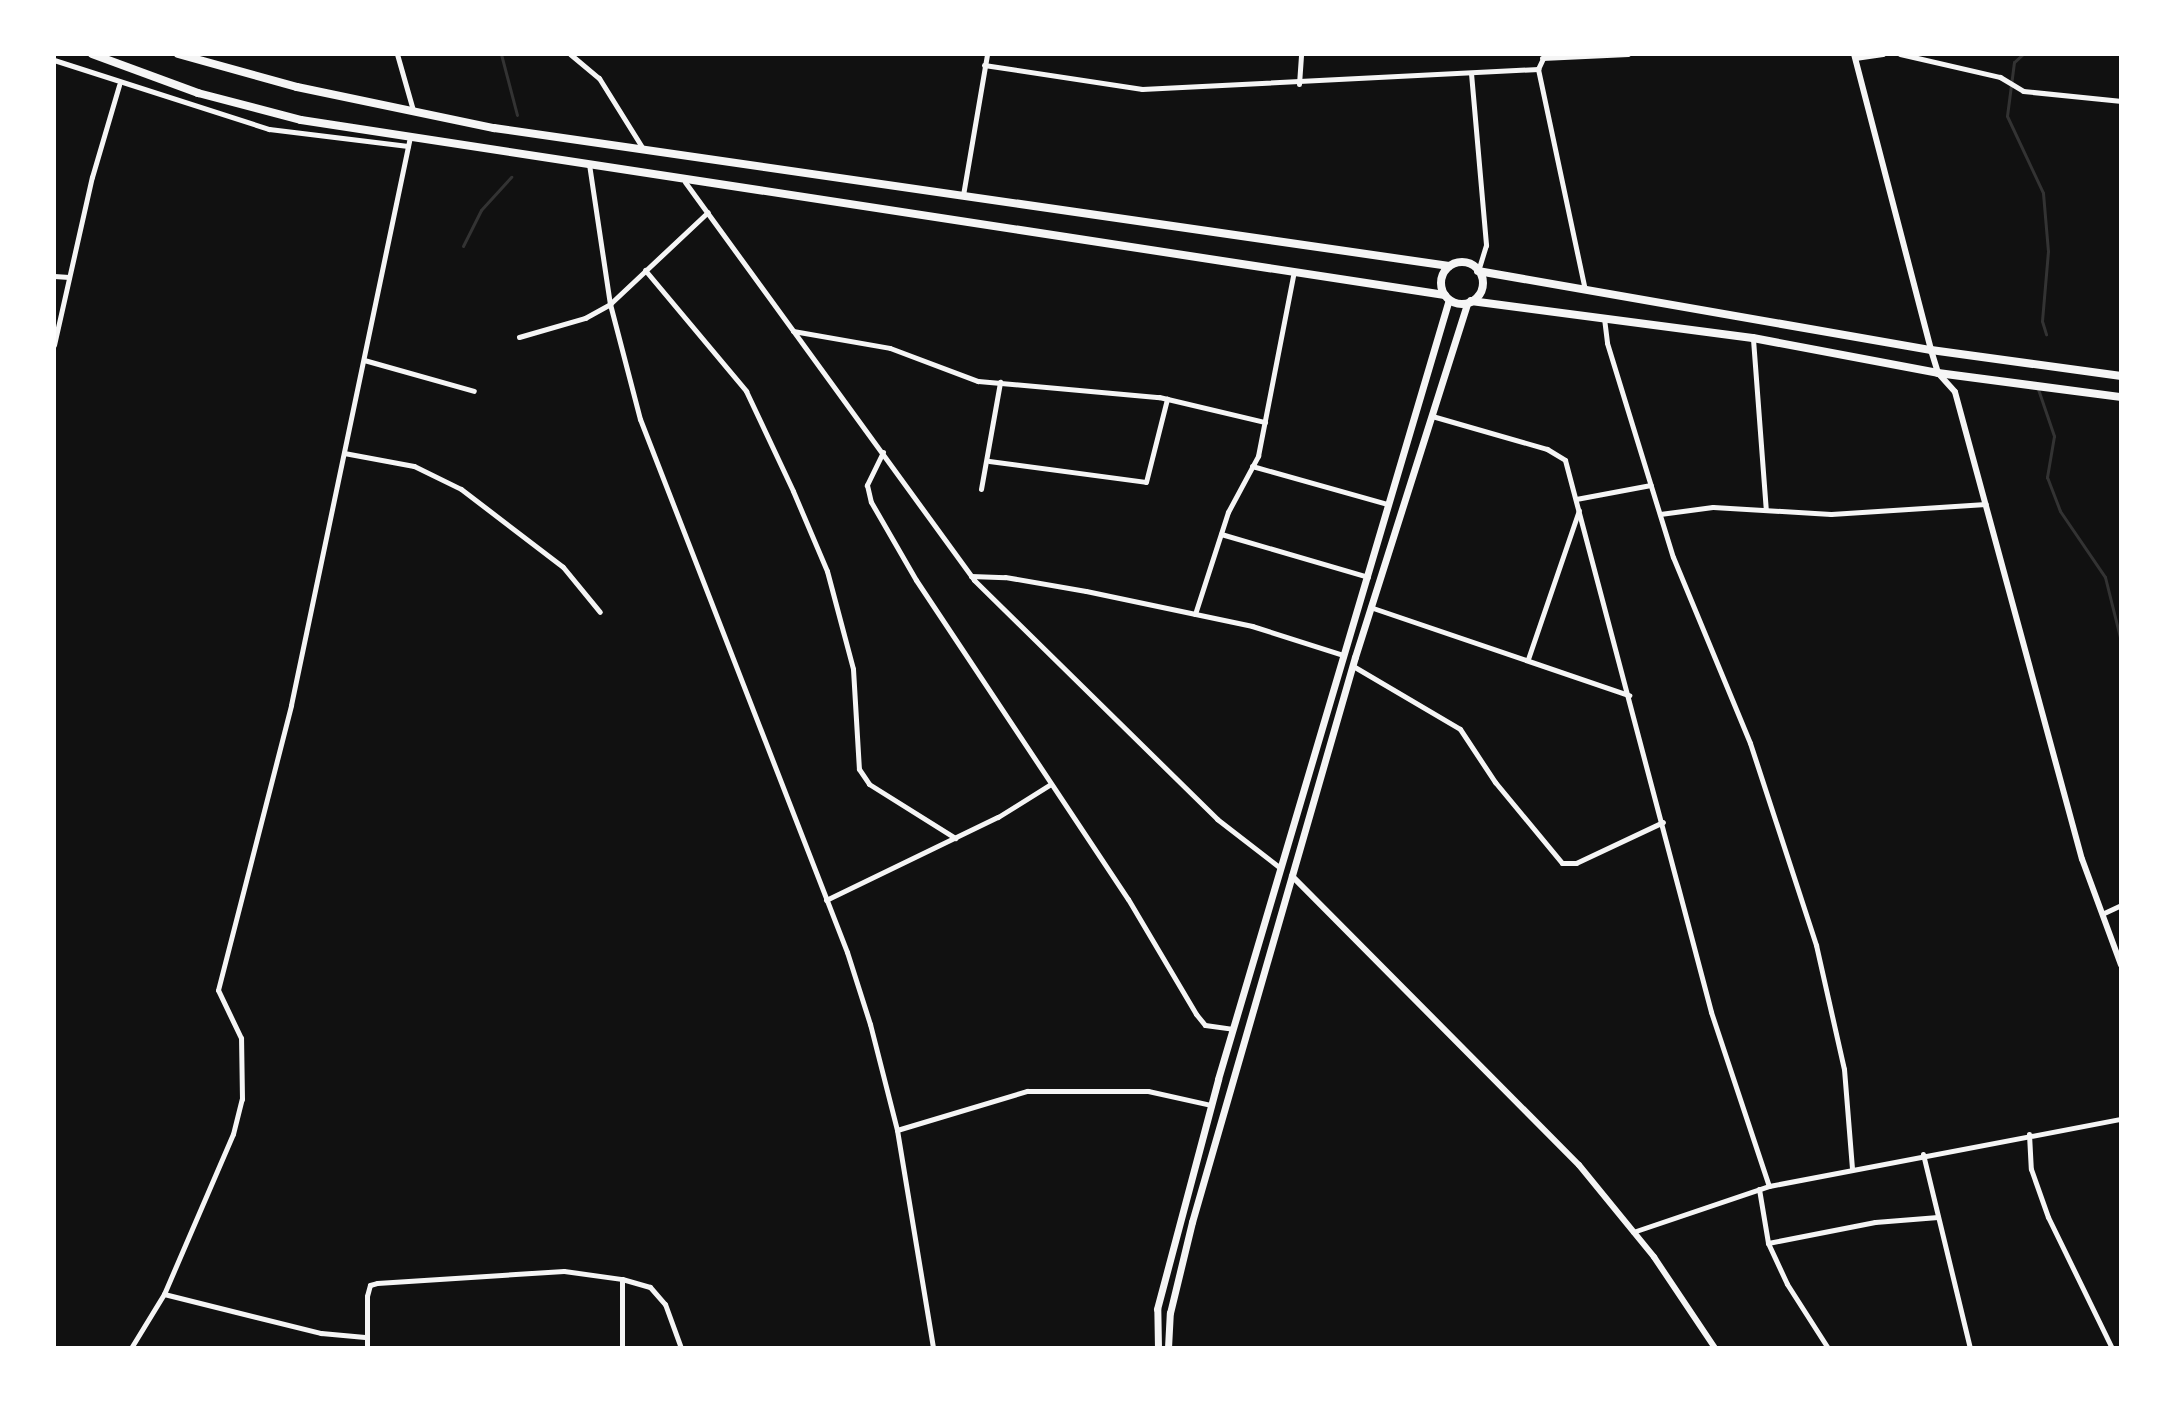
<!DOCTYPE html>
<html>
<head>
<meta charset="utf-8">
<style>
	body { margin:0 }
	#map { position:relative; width:2175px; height:1402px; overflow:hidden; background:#111; font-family:Overpass,sans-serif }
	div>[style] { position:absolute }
	.stream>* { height:3px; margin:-1.5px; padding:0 1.5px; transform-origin:1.5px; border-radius:1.5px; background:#333 }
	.minor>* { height:5px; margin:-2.5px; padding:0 2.5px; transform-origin:2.5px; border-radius:2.5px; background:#f5f5f5 }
	.tertiary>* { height:6px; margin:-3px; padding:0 3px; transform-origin:3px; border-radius:3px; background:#f5f5f5 }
	.secondary>* { height:7px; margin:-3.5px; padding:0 3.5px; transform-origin:3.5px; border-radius:3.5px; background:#f5f5f5 }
	.trunk>* { height:8px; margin:-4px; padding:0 4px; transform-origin:4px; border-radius:4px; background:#f5f5f5 }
	.trunk>.ring { margin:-4px; padding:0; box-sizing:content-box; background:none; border:8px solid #f5f5f5; border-radius:50% }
	span { translate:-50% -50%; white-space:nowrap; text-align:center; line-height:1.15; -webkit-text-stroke:6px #fff; paint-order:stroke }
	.frame { position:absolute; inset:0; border:56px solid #fff; pointer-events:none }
</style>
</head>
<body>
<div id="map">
	<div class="stream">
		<i style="left:501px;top:54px;width:63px;rotate:75.3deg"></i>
		<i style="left:2023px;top:54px;width:12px;rotate:138deg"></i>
		<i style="left:2014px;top:62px;width:54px;rotate:97.4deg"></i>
		<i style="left:2007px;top:116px;width:85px;rotate:64.9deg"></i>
		<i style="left:2043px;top:193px;width:58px;rotate:85.1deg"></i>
		<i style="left:2048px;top:251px;width:70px;rotate:94.9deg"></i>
		<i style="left:2042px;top:321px;width:14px;rotate:73deg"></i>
		<i style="left:463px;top:246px;width:40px;rotate:-63.4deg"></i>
		<i style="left:481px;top:210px;width:45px;rotate:-47.7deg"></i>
		<i style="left:2038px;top:389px;width:50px;rotate:71.2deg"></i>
		<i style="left:2054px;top:436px;width:42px;rotate:99.7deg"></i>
		<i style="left:2047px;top:477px;width:36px;rotate:69deg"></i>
		<i style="left:2060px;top:511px;width:80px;rotate:55.7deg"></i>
		<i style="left:2105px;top:577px;width:66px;rotate:76deg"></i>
	</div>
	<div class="minor">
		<i style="left:397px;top:54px;width:58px;rotate:74.1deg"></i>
		<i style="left:570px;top:54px;width:38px;rotate:40deg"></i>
		<i style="left:599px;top:78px;width:81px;rotate:58.1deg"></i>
		<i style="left:1545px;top:54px;width:17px;rotate:115deg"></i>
		<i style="left:1538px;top:69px;width:226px;rotate:78deg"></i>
		<i style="left:1900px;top:54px;width:103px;rotate:13deg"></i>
		<i style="left:2000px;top:77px;width:27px;rotate:31deg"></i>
		<i style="left:2023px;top:91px;width:99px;rotate:5.8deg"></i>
		<i style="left:1542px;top:58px;width:86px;rotate:-2.7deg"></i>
		<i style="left:1855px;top:58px;width:28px;rotate:-8deg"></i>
		<i style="left:54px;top:60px;width:226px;rotate:17.8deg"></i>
		<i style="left:269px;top:129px;width:140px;rotate:7deg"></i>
		<i style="left:984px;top:65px;width:160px;rotate:8.6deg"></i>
		<i style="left:1142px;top:89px;width:397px;rotate:-2.9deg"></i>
		<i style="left:1471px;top:73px;width:173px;rotate:85deg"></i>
		<i style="left:1486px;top:245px;width:27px;rotate:107deg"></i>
		<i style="left:1299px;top:84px;width:30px;rotate:-86deg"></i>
		<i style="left:589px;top:164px;width:142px;rotate:81.5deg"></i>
		<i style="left:610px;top:304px;width:119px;rotate:75.4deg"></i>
		<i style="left:640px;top:419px;width:572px;rotate:68.78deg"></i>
		<i style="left:847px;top:952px;width:76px;rotate:72.3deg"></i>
		<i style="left:870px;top:1024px;width:109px;rotate:75.7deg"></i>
		<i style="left:897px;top:1130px;width:221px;rotate:80.6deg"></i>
		<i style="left:685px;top:182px;width:492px;rotate:54deg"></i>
		<i style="left:974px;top:580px;width:341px;rotate:44.5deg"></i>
		<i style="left:1217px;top:819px;width:78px;rotate:37.7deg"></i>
		<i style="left:963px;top:195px;width:143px;rotate:-80.3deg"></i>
		<i style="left:645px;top:270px;width:158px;rotate:50.1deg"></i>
		<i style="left:746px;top:391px;width:110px;rotate:64.8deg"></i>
		<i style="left:793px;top:491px;width:87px;rotate:67deg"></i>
		<i style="left:827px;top:571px;width:101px;rotate:75.1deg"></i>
		<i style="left:853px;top:669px;width:100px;rotate:86.6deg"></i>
		<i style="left:859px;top:769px;width:18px;rotate:56deg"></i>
		<i style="left:869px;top:784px;width:102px;rotate:32.1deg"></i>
		<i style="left:54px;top:276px;width:15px;rotate:4deg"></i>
		<i style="left:1604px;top:318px;width:25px;rotate:83deg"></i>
		<i style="left:1607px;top:343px;width:224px;rotate:72.9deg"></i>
		<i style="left:1673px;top:557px;width:201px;rotate:67.5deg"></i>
		<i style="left:1750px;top:743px;width:213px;rotate:71.9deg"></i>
		<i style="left:1816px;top:945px;width:127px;rotate:77.3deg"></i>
		<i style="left:1844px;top:1069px;width:99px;rotate:85.4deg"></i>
		<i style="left:793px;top:331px;width:98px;rotate:9.9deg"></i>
		<i style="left:890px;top:348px;width:94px;rotate:20.6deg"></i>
		<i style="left:978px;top:381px;width:182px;rotate:5.1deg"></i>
		<i style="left:1159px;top:397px;width:109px;rotate:13.3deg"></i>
		<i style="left:519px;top:337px;width:69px;rotate:-16.1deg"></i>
		<i style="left:585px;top:318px;width:29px;rotate:-29deg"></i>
		<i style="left:610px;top:304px;width:134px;rotate:-43.2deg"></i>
		<i style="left:1753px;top:339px;width:171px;rotate:85.7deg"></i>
		<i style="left:54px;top:345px;width:172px;rotate:-77.3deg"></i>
		<i style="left:92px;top:177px;width:96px;rotate:-73.6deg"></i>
		<i style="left:364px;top:360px;width:114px;rotate:15.7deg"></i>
		<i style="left:1432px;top:416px;width:120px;rotate:16deg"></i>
		<i style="left:1547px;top:449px;width:21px;rotate:31deg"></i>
		<i style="left:1565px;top:460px;width:571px;rotate:75.18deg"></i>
		<i style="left:1711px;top:1012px;width:183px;rotate:71.6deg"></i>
		<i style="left:883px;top:452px;width:37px;rotate:116deg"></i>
		<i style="left:867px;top:485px;width:17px;rotate:77deg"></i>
		<i style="left:871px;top:502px;width:90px;rotate:60deg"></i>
		<i style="left:916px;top:580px;width:383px;rotate:56.4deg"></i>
		<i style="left:1128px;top:899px;width:134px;rotate:59.4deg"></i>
		<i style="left:1196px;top:1014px;width:14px;rotate:51deg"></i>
		<i style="left:1205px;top:1025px;width:28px;rotate:8deg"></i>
		<i style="left:344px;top:453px;width:71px;rotate:10.5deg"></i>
		<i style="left:414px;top:466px;width:52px;rotate:26.1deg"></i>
		<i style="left:461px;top:489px;width:128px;rotate:37.4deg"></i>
		<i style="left:563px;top:567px;width:58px;rotate:50.6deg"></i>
		<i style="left:989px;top:461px;width:158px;rotate:7.6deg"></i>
		<i style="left:1146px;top:482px;width:86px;rotate:-75.8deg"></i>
		<i style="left:1252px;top:466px;width:140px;rotate:15.7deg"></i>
		<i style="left:981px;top:489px;width:109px;rotate:-79.9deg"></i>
		<i style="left:1576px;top:499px;width:76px;rotate:-10.6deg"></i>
		<i style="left:1660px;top:514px;width:53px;rotate:-7.5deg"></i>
		<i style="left:1713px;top:507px;width:118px;rotate:3.4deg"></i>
		<i style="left:1831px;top:514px;width:155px;rotate:-3.7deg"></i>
		<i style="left:1221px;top:534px;width:153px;rotate:16.3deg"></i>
		<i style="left:971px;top:576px;width:34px;rotate:2deg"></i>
		<i style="left:1005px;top:577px;width:82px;rotate:9.8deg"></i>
		<i style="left:1086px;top:591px;width:170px;rotate:11.9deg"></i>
		<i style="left:1252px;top:626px;width:96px;rotate:17.7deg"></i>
		<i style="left:1370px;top:607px;width:274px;rotate:18.8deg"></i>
		<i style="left:1195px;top:614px;width:107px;rotate:-72.1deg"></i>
		<i style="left:1228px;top:512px;width:64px;rotate:-61.8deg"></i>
		<i style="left:1258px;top:456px;width:188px;rotate:-79deg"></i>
		<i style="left:1528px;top:659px;width:157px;rotate:-71.1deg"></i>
		<i style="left:1353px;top:666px;width:124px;rotate:30.5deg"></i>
		<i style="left:1460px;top:729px;width:64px;rotate:56.6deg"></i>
		<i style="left:1495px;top:782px;width:105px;rotate:50.4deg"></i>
		<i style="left:1562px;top:863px;width:14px"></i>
		<i style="left:1576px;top:863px;width:96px;rotate:-25.2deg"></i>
		<i style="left:826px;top:900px;width:191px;rotate:-25.8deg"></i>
		<i style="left:998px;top:817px;width:62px;rotate:-31.9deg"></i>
		<i style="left:2104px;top:913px;width:19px;rotate:-25deg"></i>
		<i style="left:897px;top:1130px;width:136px;rotate:-16.7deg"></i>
		<i style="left:1027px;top:1091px;width:121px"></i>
		<i style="left:1148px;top:1091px;width:65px;rotate:12.5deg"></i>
		<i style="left:2029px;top:1134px;width:35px;rotate:87deg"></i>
		<i style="left:2031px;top:1169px;width:51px;rotate:70.5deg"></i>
		<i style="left:2048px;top:1217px;width:146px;rotate:64deg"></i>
		<i style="left:1923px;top:1154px;width:200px;rotate:76.4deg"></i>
		<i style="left:1759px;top:1189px;width:55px;rotate:80.5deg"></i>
		<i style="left:1768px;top:1243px;width:45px;rotate:65.1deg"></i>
		<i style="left:1787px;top:1284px;width:76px;rotate:57.4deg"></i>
		<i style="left:1633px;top:1232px;width:144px;rotate:-18.7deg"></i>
		<i style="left:1769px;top:1186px;width:358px;rotate:-10.8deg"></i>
		<i style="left:1768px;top:1243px;width:109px;rotate:-11.1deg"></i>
		<i style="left:1875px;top:1222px;width:63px;rotate:-4.5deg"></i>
		<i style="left:164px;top:1294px;width:162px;rotate:14deg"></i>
		<i style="left:321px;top:1333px;width:44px;rotate:5.2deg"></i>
		<i style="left:131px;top:1348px;width:63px;rotate:-58.6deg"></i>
		<i style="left:164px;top:1294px;width:174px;rotate:-66.7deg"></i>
		<i style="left:233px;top:1134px;width:36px;rotate:-76deg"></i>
		<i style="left:242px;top:1099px;width:61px;rotate:-90.9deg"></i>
		<i style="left:241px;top:1038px;width:53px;rotate:-115.6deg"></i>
		<i style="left:218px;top:990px;width:294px;rotate:-75.6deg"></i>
		<i style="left:291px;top:705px;width:580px;rotate:-78.17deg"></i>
		<i style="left:367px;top:1348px;width:52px;rotate:-90deg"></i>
		<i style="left:367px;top:1296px;width:11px;rotate:-75deg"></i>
		<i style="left:370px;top:1285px;width:7px;rotate:-16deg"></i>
		<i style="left:377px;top:1283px;width:187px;rotate:-3.7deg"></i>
		<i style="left:564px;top:1271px;width:59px;rotate:7.9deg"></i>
		<i style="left:622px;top:1348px;width:69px;rotate:-90deg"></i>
		<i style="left:622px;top:1279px;width:29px;rotate:16deg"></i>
		<i style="left:650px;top:1287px;width:23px;rotate:49deg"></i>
		<i style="left:665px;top:1304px;width:47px;rotate:70deg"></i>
	</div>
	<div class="tertiary">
		<i style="left:1854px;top:54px;width:306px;rotate:75.4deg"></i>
		<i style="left:1931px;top:350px;width:24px;rotate:73deg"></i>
		<i style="left:1938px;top:373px;width:25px;rotate:48deg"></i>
		<i style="left:1955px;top:392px;width:484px;rotate:74.8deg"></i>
		<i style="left:2082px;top:859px;width:113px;rotate:69.8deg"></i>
		<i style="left:1292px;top:876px;width:407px;rotate:45.2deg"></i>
		<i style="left:1579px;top:1165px;width:119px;rotate:50.8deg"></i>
		<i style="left:1654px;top:1257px;width:110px;rotate:56.2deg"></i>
	</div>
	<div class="secondary">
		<i style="left:1158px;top:1348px;width:39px;rotate:-91deg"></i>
		<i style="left:1157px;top:1309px;width:238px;rotate:-75.1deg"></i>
		<i style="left:1218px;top:1079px;width:813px;rotate:-73.5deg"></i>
		<i style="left:1168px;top:1348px;width:35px;rotate:-87deg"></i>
		<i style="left:1170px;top:1313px;width:94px;rotate:-76.4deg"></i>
		<i style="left:1192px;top:1222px;width:588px;rotate:-73.91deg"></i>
		<i style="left:1355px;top:657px;width:371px;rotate:-72.4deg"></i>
	</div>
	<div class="trunk">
		<i style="left:92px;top:54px;width:113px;rotate:20.2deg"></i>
		<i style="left:198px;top:93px;width:106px;rotate:14.7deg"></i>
		<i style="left:301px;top:120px;width:1157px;rotate:8.7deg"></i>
		<i style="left:178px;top:54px;width:123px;rotate:15.5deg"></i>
		<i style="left:297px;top:87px;width:201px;rotate:11.8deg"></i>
		<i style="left:494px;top:128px;width:965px;rotate:8.22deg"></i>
		<i class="ring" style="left:1441px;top:262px;width:34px;height:34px"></i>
		<i style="left:1478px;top:271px;width:460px;rotate:9.9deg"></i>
		<i style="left:1931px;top:350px;width:192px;rotate:7.8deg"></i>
		<i style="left:1471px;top:301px;width:284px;rotate:7.5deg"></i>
		<i style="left:1753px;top:338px;width:188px;rotate:10.7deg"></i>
		<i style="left:1938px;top:373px;width:185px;rotate:7.5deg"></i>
	</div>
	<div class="frame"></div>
</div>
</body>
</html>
